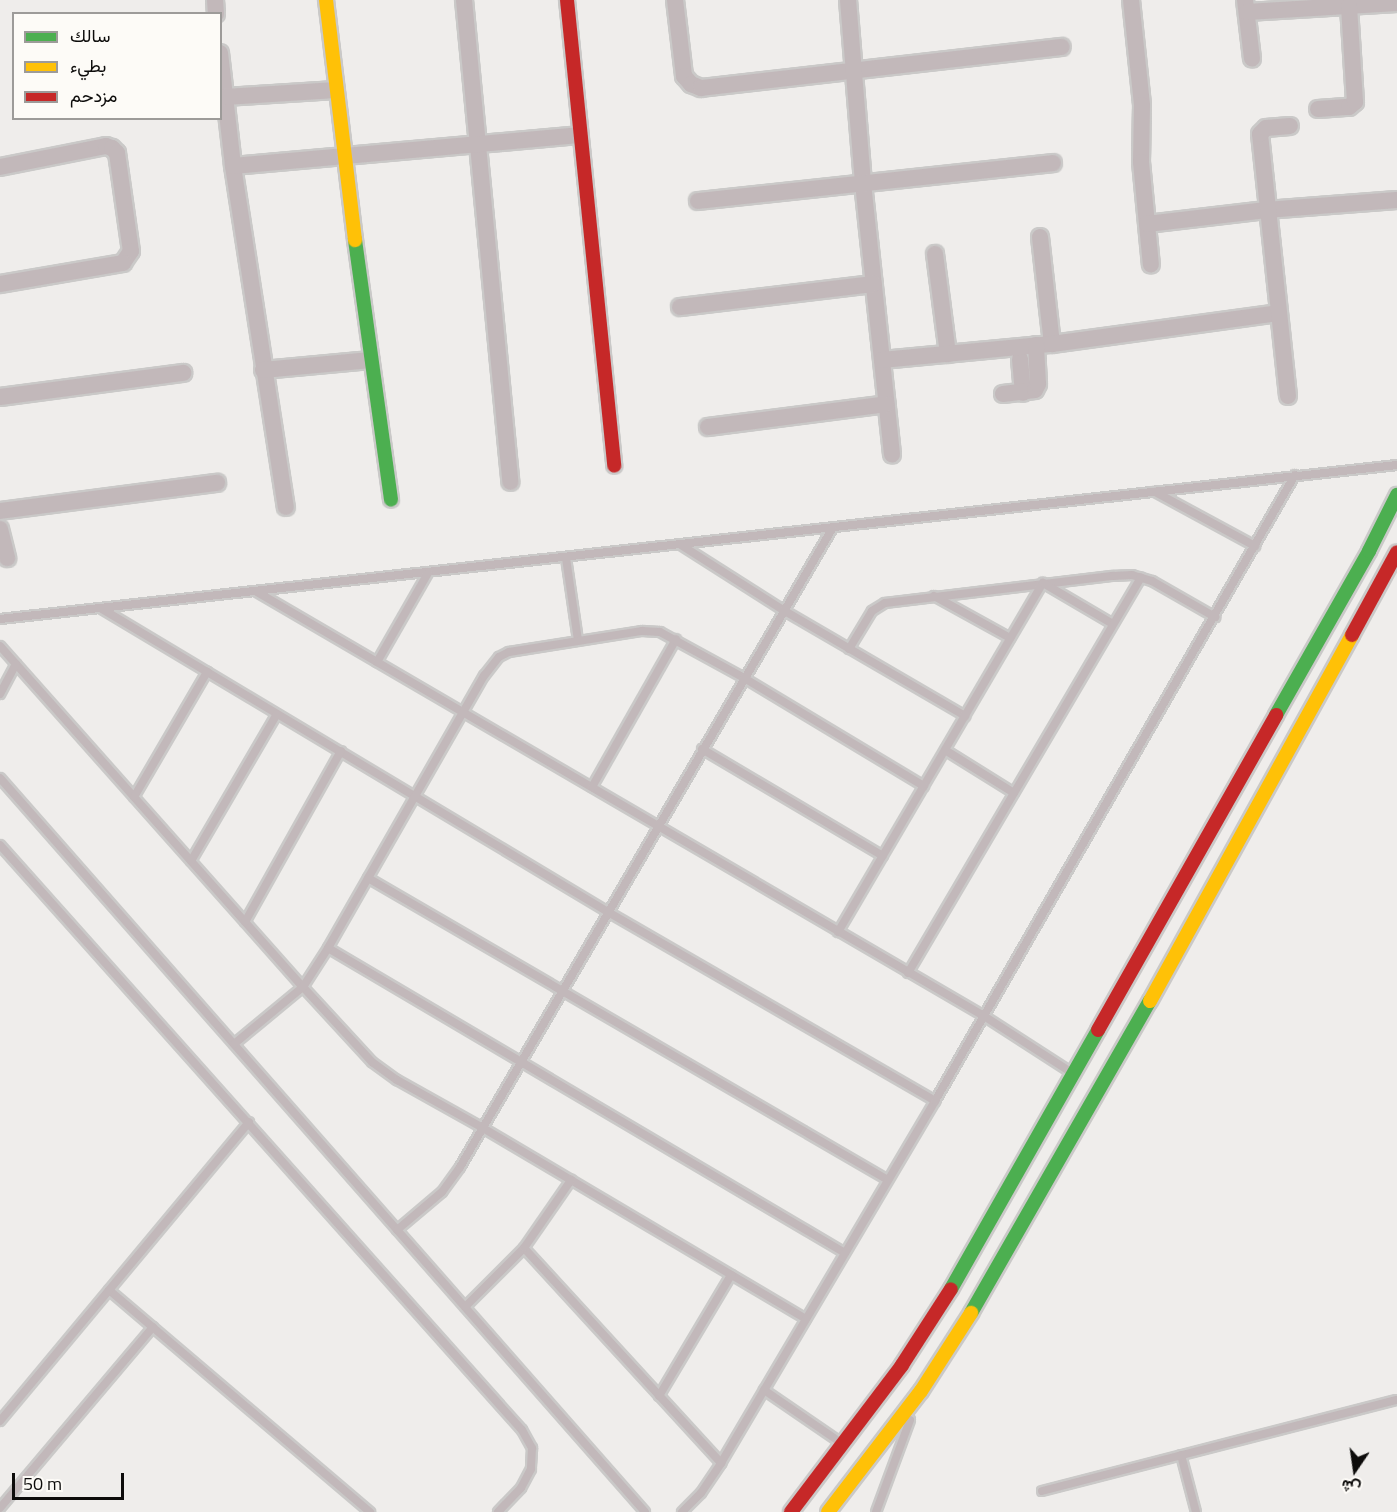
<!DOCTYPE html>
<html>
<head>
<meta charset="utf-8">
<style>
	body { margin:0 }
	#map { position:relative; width:1397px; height:1512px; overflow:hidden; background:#efedeb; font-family:"Titillium Web",Vazirmatn,sans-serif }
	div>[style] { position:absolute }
	.roads { filter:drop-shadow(2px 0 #cac9c8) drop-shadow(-2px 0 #cac9c8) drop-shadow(0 2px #cac9c8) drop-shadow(0 -2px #cac9c8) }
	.lane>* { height:8px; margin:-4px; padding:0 4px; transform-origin:4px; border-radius:4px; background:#c2b8ba }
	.street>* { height:16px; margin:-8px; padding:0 8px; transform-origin:8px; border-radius:8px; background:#c2b8ba }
	.fast>* { height:14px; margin:-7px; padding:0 7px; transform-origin:7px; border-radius:7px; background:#4caf50 }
	.slow>* { height:14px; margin:-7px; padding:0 7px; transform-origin:7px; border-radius:7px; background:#ffc107 }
	.jam>* { height:14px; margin:-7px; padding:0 7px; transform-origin:7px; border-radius:7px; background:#c62828 }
	span { translate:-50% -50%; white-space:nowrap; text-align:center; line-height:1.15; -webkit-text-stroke:4.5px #fdfbf7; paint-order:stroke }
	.legend { position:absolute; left:12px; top:12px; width:210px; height:108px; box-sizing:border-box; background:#fdfbf7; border:2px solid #9d9b99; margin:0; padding:8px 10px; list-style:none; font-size:18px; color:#0d0c0b }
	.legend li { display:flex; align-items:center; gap:12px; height:30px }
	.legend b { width:30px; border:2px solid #9d9b99 }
	.north { position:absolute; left:1325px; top:1440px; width:60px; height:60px; -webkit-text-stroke:4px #fdfbf7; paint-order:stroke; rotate:193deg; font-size:16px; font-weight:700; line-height:24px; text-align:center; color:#0d0c0b }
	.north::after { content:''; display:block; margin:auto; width:21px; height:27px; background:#0d0c0b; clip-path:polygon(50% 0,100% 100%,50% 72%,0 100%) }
	.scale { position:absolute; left:12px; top:1473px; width:112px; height:27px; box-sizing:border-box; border:3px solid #0d0c0b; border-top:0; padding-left:8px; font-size:18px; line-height:21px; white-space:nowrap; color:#0d0c0b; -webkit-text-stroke:4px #fdfbf7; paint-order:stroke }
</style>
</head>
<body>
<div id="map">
	<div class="roads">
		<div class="lane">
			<i style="left:1155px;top:492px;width:114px;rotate:28.4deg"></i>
			<i style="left:681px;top:545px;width:121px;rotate:32.5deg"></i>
			<i style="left:783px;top:610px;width:211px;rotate:30.2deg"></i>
			<i style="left:566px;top:558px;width:83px;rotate:81.7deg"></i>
			<i style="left:257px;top:592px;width:842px;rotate:30.25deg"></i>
			<i style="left:984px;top:1016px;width:105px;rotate:32.9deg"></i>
			<i style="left:934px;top:596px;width:87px;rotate:28.9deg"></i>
			<i style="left:102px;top:609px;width:590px;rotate:30.91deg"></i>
			<i style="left:608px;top:912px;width:378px;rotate:30deg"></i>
			<i style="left:0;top:619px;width:1405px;rotate:-6.29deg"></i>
			<i style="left:0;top:646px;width:456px;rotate:48.4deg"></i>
			<i style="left:303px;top:987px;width:102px;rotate:47.4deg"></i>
			<i style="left:372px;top:1062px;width:31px;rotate:36deg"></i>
			<i style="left:397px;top:1080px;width:98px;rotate:29.2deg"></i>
			<i style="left:483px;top:1128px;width:375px;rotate:30.6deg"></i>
			<i style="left:849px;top:649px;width:44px;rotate:-58.8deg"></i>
			<i style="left:872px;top:611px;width:15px;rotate:-32deg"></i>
			<i style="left:885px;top:603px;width:230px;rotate:-6.8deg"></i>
			<i style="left:1113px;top:576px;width:19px;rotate:-3deg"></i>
			<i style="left:1132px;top:575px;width:21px;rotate:17deg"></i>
			<i style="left:1152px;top:581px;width:73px;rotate:29.7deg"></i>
			<i style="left:377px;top:662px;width:103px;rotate:-60.2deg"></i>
			<i style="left:0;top:694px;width:34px;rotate:-62deg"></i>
			<i style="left:702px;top:749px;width:210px;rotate:30.6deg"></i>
			<i style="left:945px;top:750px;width:81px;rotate:31.9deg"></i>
			<i style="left:0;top:778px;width:977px;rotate:48.69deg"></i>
			<i style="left:592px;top:787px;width:170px;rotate:-60.4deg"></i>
			<i style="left:134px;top:797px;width:145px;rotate:-59.7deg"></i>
			<i style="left:0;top:845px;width:784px;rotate:48.26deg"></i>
			<i style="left:522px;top:1430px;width:21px;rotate:61deg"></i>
			<i style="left:532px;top:1448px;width:21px;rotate:93deg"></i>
			<i style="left:531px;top:1469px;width:21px;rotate:118deg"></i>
			<i style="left:521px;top:1488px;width:33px;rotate:134deg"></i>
			<i style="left:191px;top:861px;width:170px;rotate:-59.7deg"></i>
			<i style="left:368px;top:878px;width:601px;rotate:30.15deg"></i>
			<i style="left:245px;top:922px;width:196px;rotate:-60.7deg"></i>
			<i style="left:838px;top:932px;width:405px;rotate:-59.6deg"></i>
			<i style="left:1043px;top:583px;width:81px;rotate:30.4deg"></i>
			<i style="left:328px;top:948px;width:600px;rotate:30.54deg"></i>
			<i style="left:908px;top:973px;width:459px;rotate:-59.5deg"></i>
			<i style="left:234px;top:1044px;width:89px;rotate:-39.6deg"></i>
			<i style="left:303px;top:987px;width:46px;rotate:-57.3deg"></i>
			<i style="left:328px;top:948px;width:314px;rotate:-60.2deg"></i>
			<i style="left:484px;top:676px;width:24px;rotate:-52deg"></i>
			<i style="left:499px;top:657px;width:11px;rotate:-27deg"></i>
			<i style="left:509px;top:652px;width:135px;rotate:-9deg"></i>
			<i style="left:642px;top:631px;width:18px;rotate:3deg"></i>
			<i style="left:660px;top:632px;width:96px;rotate:28.7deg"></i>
			<i style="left:744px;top:678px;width:210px;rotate:31deg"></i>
			<i style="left:397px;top:1230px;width:59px;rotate:-40.2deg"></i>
			<i style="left:442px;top:1192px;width:31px;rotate:-54deg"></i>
			<i style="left:460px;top:1167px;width:739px;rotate:-59.75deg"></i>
			<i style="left:524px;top:1248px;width:292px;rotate:47.5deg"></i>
			<i style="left:109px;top:1290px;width:343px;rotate:40.4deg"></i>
			<i style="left:465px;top:1307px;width:83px;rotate:-45deg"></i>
			<i style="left:524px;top:1248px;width:83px;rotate:-55.3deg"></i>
			<i style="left:764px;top:1390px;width:92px;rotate:34.4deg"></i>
			<i style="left:659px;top:1396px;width:141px;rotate:-59.2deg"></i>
			<i style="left:0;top:1421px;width:389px;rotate:-50.2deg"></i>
			<i style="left:1181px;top:1455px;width:59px;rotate:75.3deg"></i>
			<i style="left:1042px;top:1491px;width:366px;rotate:-14.4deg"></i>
			<i style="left:0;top:1508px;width:237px;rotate:-49.8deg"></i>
			<i style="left:682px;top:1512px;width:27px;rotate:-45deg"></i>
			<i style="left:701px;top:1493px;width:36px;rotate:-56deg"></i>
			<i style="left:721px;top:1463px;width:421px;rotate:-59.4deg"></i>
			<i style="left:935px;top:1101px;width:722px;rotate:-60.1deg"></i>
			<i style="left:876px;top:1512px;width:98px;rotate:-69.7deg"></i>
		</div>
		<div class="street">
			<i style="left:215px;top:0;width:14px;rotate:86deg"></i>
			<i style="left:464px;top:0;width:484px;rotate:84.5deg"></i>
			<i style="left:675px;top:0;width:77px;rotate:83.2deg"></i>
			<i style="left:684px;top:76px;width:11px;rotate:49deg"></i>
			<i style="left:691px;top:84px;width:11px;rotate:22deg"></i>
			<i style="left:701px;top:88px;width:363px;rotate:-6.5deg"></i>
			<i style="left:848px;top:0;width:184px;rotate:85.3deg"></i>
			<i style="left:863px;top:183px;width:273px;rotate:83.9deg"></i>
			<i style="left:1131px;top:0;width:106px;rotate:84deg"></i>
			<i style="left:1142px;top:105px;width:57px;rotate:91deg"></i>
			<i style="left:1141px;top:162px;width:103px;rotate:84.5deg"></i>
			<i style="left:1245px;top:0;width:59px;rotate:83.2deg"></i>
			<i style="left:1247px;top:12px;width:150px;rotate:-3.4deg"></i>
			<i style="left:220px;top:53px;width:114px;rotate:83.4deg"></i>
			<i style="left:233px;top:166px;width:345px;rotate:81.2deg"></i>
			<i style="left:225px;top:97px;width:111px;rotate:-3.6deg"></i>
			<i style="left:1318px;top:109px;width:31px;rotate:-4deg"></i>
			<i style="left:1349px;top:107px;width:8px;rotate:-40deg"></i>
			<i style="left:1355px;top:102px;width:96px;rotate:-93.6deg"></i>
			<i style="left:233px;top:166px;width:347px;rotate:-5.1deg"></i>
			<i style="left:0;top:167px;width:108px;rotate:-11.2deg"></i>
			<i style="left:106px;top:146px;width:6px;rotate:18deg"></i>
			<i style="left:112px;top:148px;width:7px;rotate:45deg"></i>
			<i style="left:117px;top:153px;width:99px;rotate:81.9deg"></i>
			<i style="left:131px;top:251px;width:14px;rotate:124deg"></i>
			<i style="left:123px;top:263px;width:125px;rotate:170.3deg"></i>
			<i style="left:698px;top:201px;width:357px;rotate:-6.1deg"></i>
			<i style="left:1147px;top:224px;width:120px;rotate:-6.7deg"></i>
			<i style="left:1266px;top:210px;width:131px;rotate:-4.4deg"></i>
			<i style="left:1040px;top:237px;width:108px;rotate:83.6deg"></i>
			<i style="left:935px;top:254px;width:101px;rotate:82.6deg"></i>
			<i style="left:680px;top:307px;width:195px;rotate:-6.8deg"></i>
			<i style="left:1020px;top:359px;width:34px;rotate:85deg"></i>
			<i style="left:882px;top:360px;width:171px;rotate:-5.4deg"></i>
			<i style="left:1052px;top:344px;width:228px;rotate:-7.8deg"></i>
			<i style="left:263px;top:370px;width:108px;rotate:-5.3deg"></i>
			<i style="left:1003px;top:394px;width:32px;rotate:-7deg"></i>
			<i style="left:1035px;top:390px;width:7px;rotate:-63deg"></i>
			<i style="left:1038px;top:384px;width:39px;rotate:-93deg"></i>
			<i style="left:1288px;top:396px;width:263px;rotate:-96.1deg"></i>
			<i style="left:1260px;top:134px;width:8px;rotate:-45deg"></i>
			<i style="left:1266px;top:128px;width:24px;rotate:-5deg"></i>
			<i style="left:0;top:397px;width:185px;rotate:-7.5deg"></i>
			<i style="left:708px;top:427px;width:180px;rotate:-7.3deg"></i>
			<i style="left:0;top:511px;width:219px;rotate:-7.4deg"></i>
			<i style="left:0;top:529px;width:30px;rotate:76deg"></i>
		</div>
		<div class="fast">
			<i style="left:355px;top:240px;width:262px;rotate:82.1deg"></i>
			<i style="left:1276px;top:715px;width:189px;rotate:-60.4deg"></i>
			<i style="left:1369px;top:551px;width:63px;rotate:-63.4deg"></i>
			<i style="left:951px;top:1289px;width:298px;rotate:-60.4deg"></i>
			<i style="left:971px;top:1313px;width:360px;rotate:-60.2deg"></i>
		</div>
		<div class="slow">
			<i style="left:326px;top:0;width:242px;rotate:83.1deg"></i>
			<i style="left:1150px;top:1001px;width:418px;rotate:-61.1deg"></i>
			<i style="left:828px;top:1512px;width:153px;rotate:-52.5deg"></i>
			<i style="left:921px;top:1391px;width:93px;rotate:-57.3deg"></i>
		</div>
		<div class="jam">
			<i style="left:567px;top:0;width:468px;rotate:84.2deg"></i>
			<i style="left:1352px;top:635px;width:94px;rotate:-61.5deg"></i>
			<i style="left:1098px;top:1030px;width:362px;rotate:-60.5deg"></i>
			<i style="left:791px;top:1512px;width:184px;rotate:-52.9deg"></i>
			<i style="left:902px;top:1365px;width:90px;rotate:-57.2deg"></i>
		</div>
	</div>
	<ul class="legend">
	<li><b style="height:8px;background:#4caf50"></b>سالك</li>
	<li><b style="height:8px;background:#ffc107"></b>بطيء</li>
	<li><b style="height:8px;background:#c62828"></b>مزدحم</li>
	</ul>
	<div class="north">ش</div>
	<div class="scale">50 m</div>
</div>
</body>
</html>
